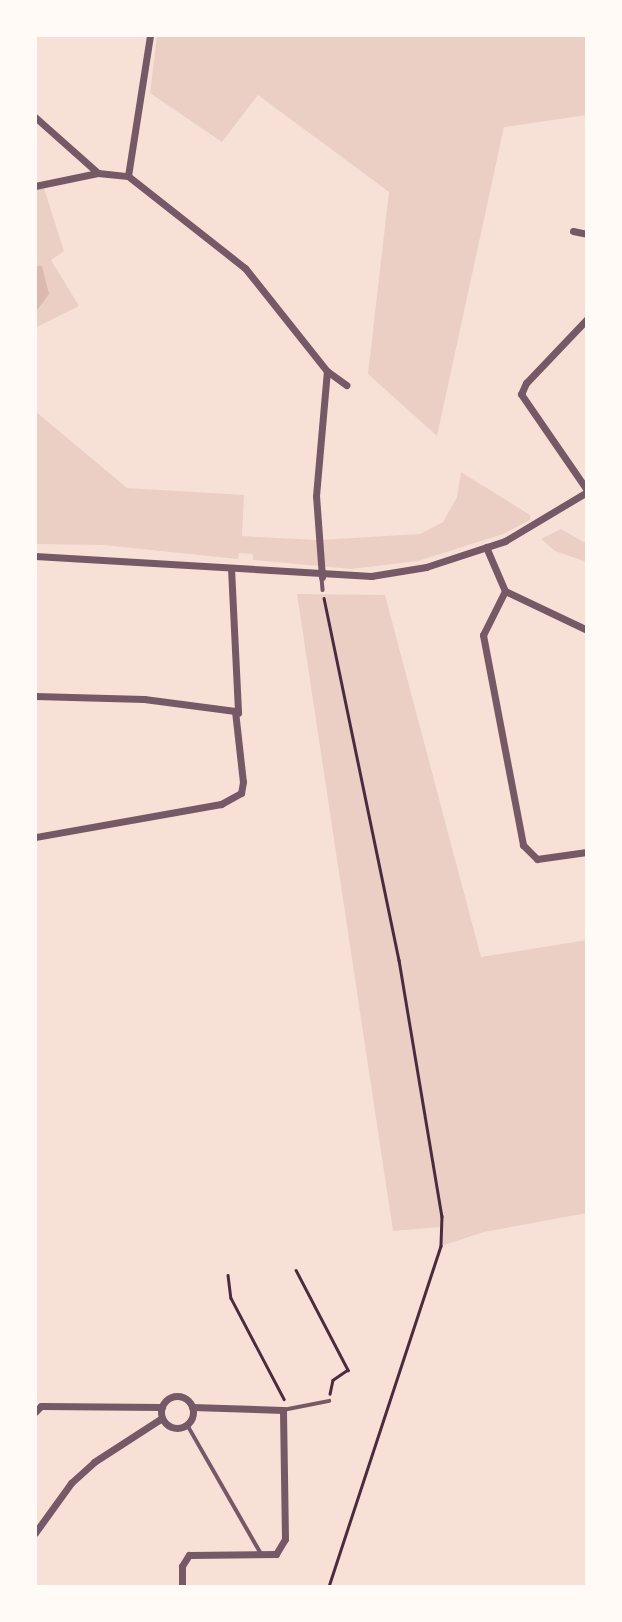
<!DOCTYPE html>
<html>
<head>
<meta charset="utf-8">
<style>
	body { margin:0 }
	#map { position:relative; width:622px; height:1622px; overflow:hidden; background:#f7e1d7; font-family:"Varela Round",sans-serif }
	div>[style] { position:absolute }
	.green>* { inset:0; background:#ebcfc5 }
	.water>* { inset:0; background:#dcb8b0 }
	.path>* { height:2.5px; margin:-1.25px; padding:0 1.25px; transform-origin:1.25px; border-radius:1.25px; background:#4a2c40 }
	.service>* { height:3.5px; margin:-1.75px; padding:0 1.75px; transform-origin:1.75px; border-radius:1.75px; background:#755966 }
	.minor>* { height:7px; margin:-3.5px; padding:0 3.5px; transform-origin:3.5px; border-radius:3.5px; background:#755966 }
	.minor>.ring { margin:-3.5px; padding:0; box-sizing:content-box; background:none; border:7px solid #755966; border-radius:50% }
	span { translate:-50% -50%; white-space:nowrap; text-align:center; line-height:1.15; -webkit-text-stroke:7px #fffaf5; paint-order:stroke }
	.frame { position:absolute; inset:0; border:37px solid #fffaf5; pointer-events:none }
</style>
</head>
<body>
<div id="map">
	<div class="green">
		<i style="clip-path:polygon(157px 35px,587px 35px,587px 115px,504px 127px,437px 436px,368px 374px,389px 192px,258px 95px,222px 142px,150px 93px)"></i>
		<i style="clip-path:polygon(43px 185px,64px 251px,51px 260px,79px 306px,35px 328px,35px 186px)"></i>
		<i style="clip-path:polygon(35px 411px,127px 488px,244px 495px,242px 536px,318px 540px,420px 534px,443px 522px,457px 497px,461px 472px,530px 515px,530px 520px,503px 534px,418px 561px,351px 569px,253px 560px,253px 554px,239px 553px,238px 559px,103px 545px,35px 544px)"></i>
		<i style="clip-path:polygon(561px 529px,587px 544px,587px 562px,555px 551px,541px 539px)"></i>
		<i style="clip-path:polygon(297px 594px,385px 595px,481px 957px,587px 940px,587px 1213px,484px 1232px,441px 1246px,441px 1227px,393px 1231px)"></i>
	</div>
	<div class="water">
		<i style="clip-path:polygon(35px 266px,42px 266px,49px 294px,35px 313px)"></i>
	</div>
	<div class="path">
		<i style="left:324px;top:598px;width:370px;rotate:78.3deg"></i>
		<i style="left:399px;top:960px;width:260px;rotate:80.5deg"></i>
		<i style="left:442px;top:1216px;width:30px;rotate:92deg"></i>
		<i style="left:441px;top:1246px;width:359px;rotate:108.2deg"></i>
		<i style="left:296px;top:1270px;width:113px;rotate:62.5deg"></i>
		<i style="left:348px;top:1370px;width:18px;rotate:146deg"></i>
		<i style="left:333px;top:1380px;width:14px;rotate:102deg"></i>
		<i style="left:228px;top:1275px;width:23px;rotate:83deg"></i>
		<i style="left:231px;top:1298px;width:114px;rotate:62.3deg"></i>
	</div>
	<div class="service">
		<i style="left:322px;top:578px;width:12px;rotate:85deg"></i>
		<i style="left:283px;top:1410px;width:47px;rotate:-11.1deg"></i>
		<i style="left:187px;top:1424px;width:149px;rotate:60.2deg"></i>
	</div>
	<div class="minor">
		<i style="left:35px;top:117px;width:84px;rotate:41.6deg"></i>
		<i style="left:128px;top:176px;width:143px;rotate:-81.1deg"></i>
		<i style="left:35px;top:186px;width:64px;rotate:-11.7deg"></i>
		<i style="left:98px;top:173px;width:30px;rotate:6deg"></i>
		<i style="left:128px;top:176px;width:149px;rotate:38.2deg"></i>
		<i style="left:245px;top:268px;width:132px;rotate:51.5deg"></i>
		<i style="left:327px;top:371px;width:24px;rotate:36deg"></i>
		<i style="left:573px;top:231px;width:14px;rotate:12deg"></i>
		<i style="left:587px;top:319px;width:88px;rotate:133.6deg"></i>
		<i style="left:526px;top:383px;width:12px;rotate:114deg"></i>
		<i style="left:521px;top:394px;width:116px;rotate:55.5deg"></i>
		<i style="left:486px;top:547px;width:48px;rotate:66.6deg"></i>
		<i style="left:505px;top:591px;width:91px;rotate:25.4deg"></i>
		<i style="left:35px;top:556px;width:337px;rotate:3.4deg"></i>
		<i style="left:371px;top:576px;width:56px;rotate:-9.3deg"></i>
		<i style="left:426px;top:567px;width:83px;rotate:-18.2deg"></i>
		<i style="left:505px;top:541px;width:96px;rotate:-30.9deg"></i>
		<i style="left:231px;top:568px;width:145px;rotate:87.2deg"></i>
		<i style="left:322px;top:577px;width:81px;rotate:-94.2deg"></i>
		<i style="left:316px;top:496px;width:125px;rotate:-85deg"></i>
		<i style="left:505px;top:591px;width:49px;rotate:116.6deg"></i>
		<i style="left:483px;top:635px;width:214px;rotate:79.2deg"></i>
		<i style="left:523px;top:845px;width:20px;rotate:45deg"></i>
		<i style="left:537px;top:859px;width:50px;rotate:-8deg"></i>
		<i style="left:35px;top:696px;width:109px;rotate:1.6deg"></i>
		<i style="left:144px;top:699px;width:92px;rotate:7.5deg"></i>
		<i style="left:235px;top:711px;width:71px;rotate:83.6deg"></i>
		<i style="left:243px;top:782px;width:11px;rotate:100deg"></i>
		<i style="left:241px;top:793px;width:23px;rotate:151deg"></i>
		<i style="left:221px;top:804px;width:189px;rotate:169.9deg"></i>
		<i class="ring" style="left:161px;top:1396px;width:25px;height:25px"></i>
		<i style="left:35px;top:1412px;width:8px;rotate:-45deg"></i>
		<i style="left:41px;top:1406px;width:121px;rotate:0.5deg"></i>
		<i style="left:35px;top:1533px;width:62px;rotate:-54.2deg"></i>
		<i style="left:71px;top:1483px;width:31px;rotate:-42deg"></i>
		<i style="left:94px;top:1462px;width:81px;rotate:-32.9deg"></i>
		<i style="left:182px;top:1587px;width:21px;rotate:-90deg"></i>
		<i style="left:182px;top:1566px;width:13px;rotate:-58deg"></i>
		<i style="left:189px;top:1555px;width:87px;rotate:-0.7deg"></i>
		<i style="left:276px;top:1554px;width:17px;rotate:-59deg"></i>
		<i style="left:285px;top:1539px;width:129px;rotate:-90.9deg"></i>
		<i style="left:283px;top:1410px;width:91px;rotate:-178.1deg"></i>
	</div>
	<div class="frame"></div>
</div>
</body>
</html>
